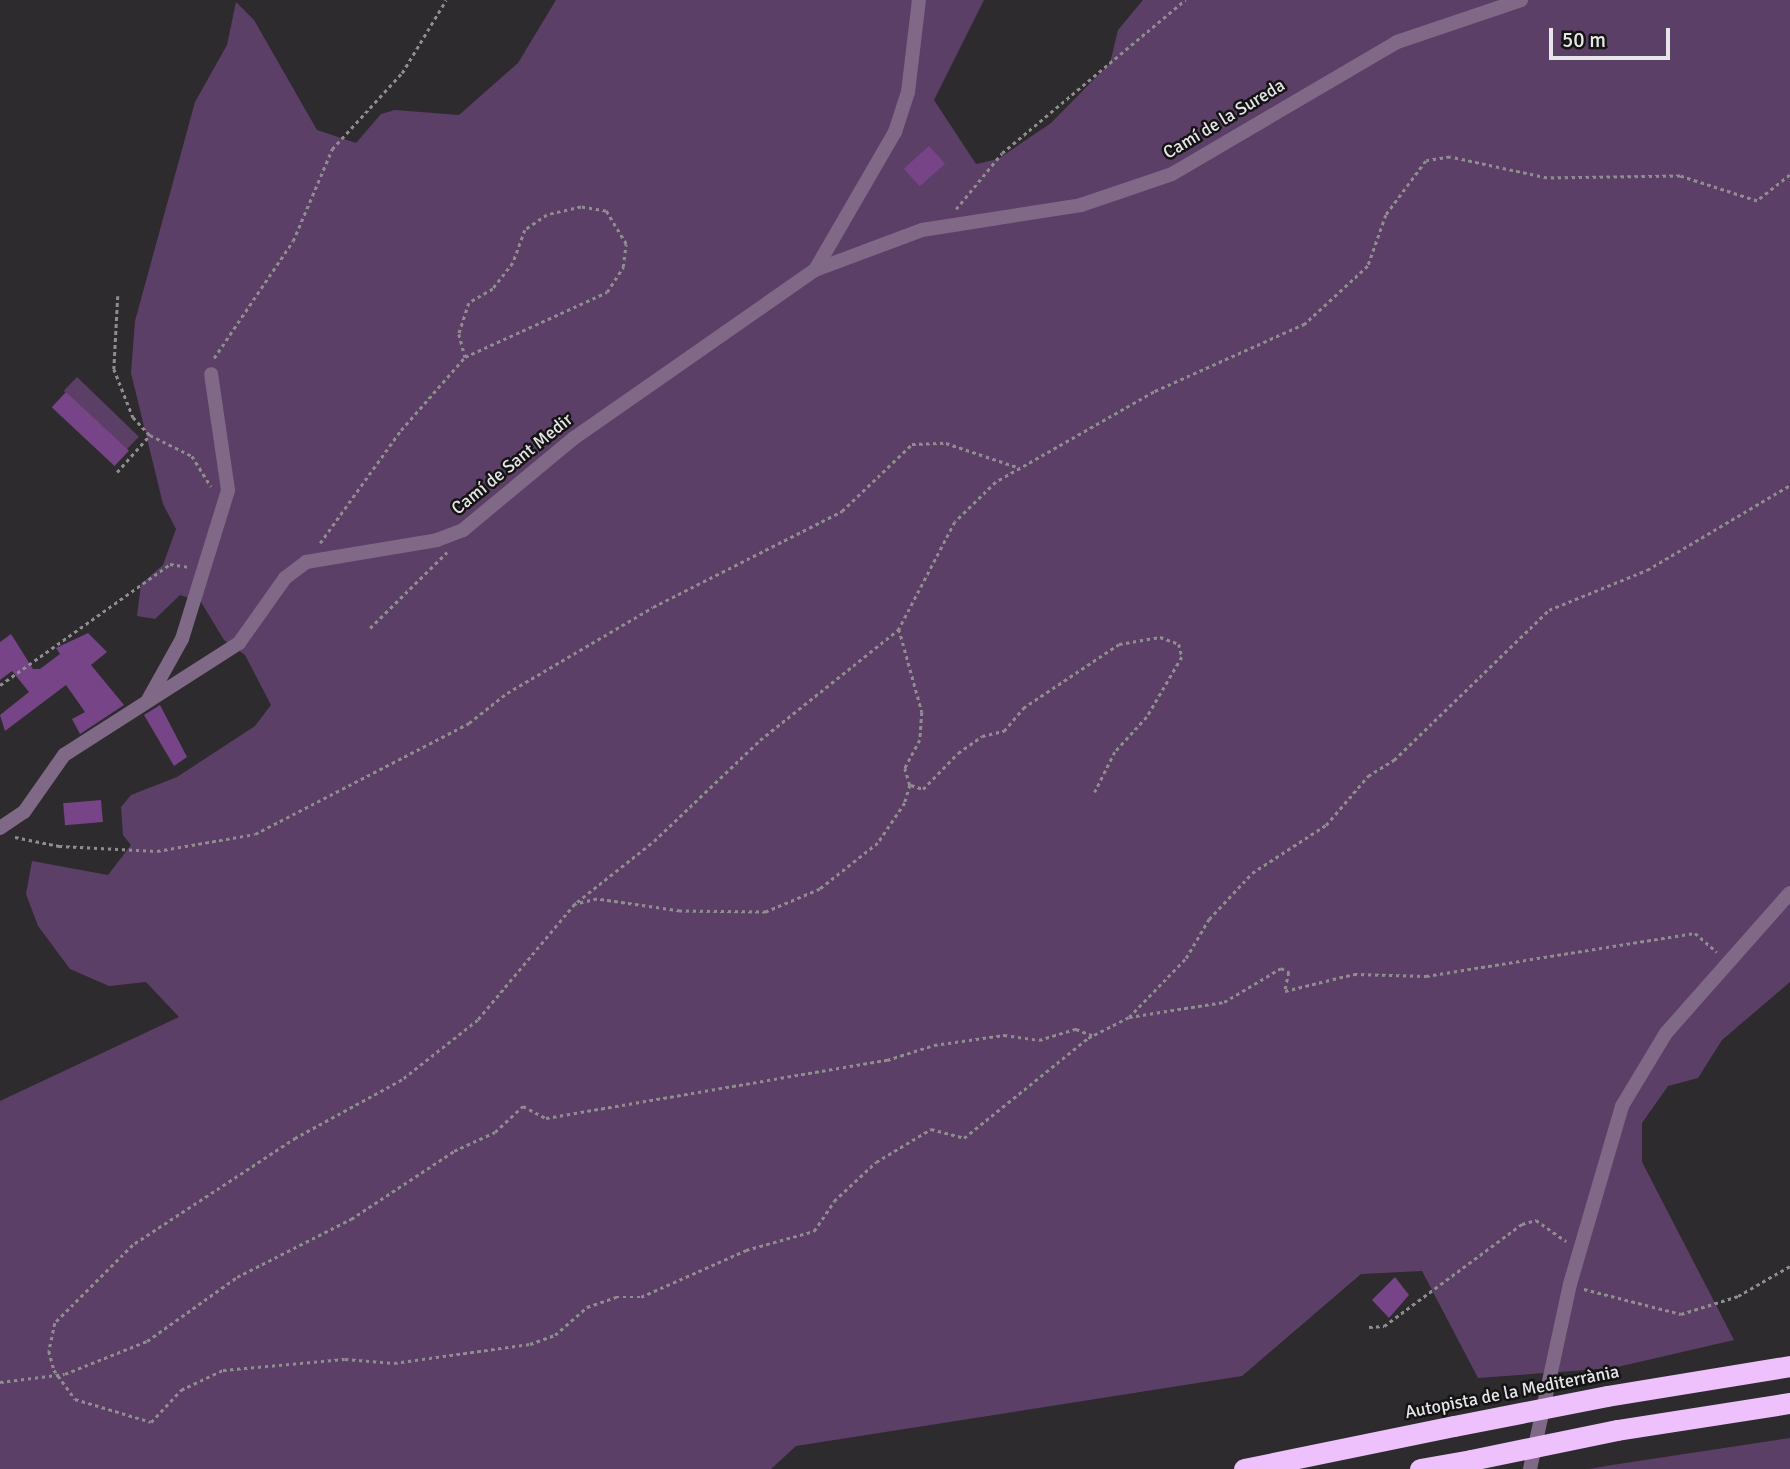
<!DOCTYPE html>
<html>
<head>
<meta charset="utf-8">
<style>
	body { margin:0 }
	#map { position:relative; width:1790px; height:1469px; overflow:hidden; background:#2d2b2e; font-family:Signika,sans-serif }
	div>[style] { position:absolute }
	.green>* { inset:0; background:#5c3f66; transform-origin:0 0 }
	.building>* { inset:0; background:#764487; transform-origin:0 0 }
	.path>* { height:2.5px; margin-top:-1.25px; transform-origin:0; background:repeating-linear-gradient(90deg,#8e8d8f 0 3.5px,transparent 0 7px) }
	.minor>* { height:14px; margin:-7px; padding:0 7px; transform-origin:7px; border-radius:7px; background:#7f6987 }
	.motorway>* { height:21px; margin:-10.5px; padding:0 10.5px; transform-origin:10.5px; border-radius:10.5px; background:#eec1fd }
	.motorway-bridge>* { height:21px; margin:-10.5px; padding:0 10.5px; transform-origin:10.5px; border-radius:10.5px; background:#eec1fd }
	span { translate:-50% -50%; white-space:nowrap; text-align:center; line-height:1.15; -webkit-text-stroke:5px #151415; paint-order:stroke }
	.street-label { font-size:18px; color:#e6e5e7 }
	.scale { position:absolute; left:1549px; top:28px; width:121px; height:32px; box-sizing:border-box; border:4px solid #e6e5e7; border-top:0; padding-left:9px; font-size:21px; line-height:24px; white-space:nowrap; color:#e6e5e7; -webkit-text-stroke:5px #151415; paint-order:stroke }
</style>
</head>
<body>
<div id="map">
	<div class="green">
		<i style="clip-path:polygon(556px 0,984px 0,934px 100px,976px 164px,998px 159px,1051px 123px,1110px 63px,1118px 30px,1143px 0,1790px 0,1790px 982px,1722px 1040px,1698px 1078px,1668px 1086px,1642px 1123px,1642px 1162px,1734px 1340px,1613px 1368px,1478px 1378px,1422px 1271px,1361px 1274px,1242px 1376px,796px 1446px,771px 1469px,0 1469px,0 1101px,179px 1017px,146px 982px,109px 986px,70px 969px,38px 926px,26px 894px,32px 861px,108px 875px,131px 845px,123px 835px,121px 807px,131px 795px,177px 777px,255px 726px,271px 705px,245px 655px,224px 640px,201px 602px,180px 595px,155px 619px,137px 616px,141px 584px,163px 565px,176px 529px,163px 504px,131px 373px,135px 321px,195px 102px,227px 45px,236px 2px,254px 20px,317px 130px,356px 143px,381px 114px,395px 110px,459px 115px,518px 63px)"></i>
		<i style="left:77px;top:377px;width:86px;height:19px;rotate:44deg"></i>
		<i style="clip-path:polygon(1790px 1438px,1790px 1469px,1589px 1469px,1612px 1465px)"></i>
	</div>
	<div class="building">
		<i style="left:929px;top:146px;width:24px;height:34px;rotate:48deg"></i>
		<i style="left:66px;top:392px;width:86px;height:21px;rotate:43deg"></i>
		<i style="clip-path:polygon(88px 633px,107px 652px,91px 665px,124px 705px,80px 734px,72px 719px,85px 712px,66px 685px,5px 731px,0 715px,29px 692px,12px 671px,0 680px,0 642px,11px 634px,33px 669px,40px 669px,60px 654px,56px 648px)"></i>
		<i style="clip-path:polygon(160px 705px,187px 757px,174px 766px,144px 715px)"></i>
		<i style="left:101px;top:800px;width:22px;height:38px;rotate:85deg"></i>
		<i style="clip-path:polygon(1395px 1277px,1409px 1295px,1389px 1318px,1372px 1300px)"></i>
	</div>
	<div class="path">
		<i style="left:1790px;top:175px;width:42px;rotate:141.8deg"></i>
		<i style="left:1757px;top:201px;width:81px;rotate:-162deg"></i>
		<i style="left:1680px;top:176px;width:133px;rotate:179.1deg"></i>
		<i style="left:1547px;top:178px;width:99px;rotate:-167.8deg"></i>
		<i style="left:1450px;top:157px;width:24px;rotate:171deg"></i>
		<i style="left:1426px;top:161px;width:67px;rotate:126.5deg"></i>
		<i style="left:1386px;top:215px;width:54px;rotate:109.4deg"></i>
		<i style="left:1368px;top:266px;width:86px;rotate:137.4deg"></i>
		<i style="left:1305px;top:324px;width:166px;rotate:155.8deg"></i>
		<i style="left:1154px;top:392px;width:182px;rotate:150.3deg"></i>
		<i style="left:996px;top:482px;width:57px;rotate:135.7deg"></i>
		<i style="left:955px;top:522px;width:121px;rotate:117.6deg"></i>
		<i style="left:899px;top:629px;width:86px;rotate:74.5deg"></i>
		<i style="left:922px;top:712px;width:28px;rotate:94deg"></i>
		<i style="left:920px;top:740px;width:32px;rotate:118deg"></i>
		<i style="left:905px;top:768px;width:18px;rotate:74deg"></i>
		<i style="left:910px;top:785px;width:19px;rotate:106deg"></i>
		<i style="left:905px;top:803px;width:48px;rotate:124deg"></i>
		<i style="left:878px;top:843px;width:74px;rotate:141.6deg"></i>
		<i style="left:820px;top:889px;width:59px;rotate:156.9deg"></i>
		<i style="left:766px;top:912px;width:86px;rotate:-179.3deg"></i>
		<i style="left:680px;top:911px;width:84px;rotate:-171.8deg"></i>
		<i style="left:597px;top:899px;width:23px;rotate:167deg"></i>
		<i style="left:575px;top:904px;width:151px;rotate:129.9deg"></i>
		<i style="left:478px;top:1020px;width:97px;rotate:141.7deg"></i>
		<i style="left:402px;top:1080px;width:121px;rotate:151.3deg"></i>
		<i style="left:296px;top:1138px;width:195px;rotate:146.7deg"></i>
		<i style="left:133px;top:1245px;width:110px;rotate:135deg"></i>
		<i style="left:55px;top:1323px;width:29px;rotate:102deg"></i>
		<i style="left:49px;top:1351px;width:20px;rotate:75deg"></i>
		<i style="left:54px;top:1370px;width:36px;rotate:54deg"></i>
		<i style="left:75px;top:1399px;width:79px;rotate:16.8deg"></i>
		<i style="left:151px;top:1422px;width:44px;rotate:-46.8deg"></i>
		<i style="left:181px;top:1390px;width:47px;rotate:-25.5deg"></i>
		<i style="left:223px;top:1370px;width:122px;rotate:-5.2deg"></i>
		<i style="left:345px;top:1359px;width:49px;rotate:4.7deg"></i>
		<i style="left:394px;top:1363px;width:137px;rotate:-8deg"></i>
		<i style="left:530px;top:1344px;width:27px;rotate:-20deg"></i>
		<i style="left:555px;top:1335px;width:43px;rotate:-41.2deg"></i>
		<i style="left:587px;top:1307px;width:31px;rotate:-19deg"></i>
		<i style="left:616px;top:1297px;width:25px"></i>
		<i style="left:641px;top:1297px;width:115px;rotate:-24.1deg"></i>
		<i style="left:746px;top:1250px;width:71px;rotate:-15.6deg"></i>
		<i style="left:814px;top:1231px;width:36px;rotate:-56deg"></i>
		<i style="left:834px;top:1201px;width:57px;rotate:-42.9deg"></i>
		<i style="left:876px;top:1162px;width:64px;rotate:-31deg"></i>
		<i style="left:931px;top:1129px;width:34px;rotate:15deg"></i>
		<i style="left:964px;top:1138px;width:159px;rotate:-38.9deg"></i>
		<i style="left:1088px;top:1038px;width:46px;rotate:-27.1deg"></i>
		<i style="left:1129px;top:1017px;width:82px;rotate:-46deg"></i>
		<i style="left:1186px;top:958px;width:45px;rotate:-59.5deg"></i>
		<i style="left:1209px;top:919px;width:63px;rotate:-46.9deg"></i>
		<i style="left:1252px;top:873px;width:88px;rotate:-33deg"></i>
		<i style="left:1326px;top:825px;width:65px;rotate:-49.4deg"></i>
		<i style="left:1368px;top:776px;width:31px;rotate:-32deg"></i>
		<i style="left:1394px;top:760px;width:216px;rotate:-44.1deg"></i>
		<i style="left:1549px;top:610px;width:106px;rotate:-22.2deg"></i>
		<i style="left:1647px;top:570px;width:166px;rotate:-30.7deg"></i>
		<i style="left:956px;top:209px;width:72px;rotate:-50.6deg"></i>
		<i style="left:1002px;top:153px;width:239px;rotate:-39.9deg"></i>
		<i style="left:118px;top:296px;width:73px;rotate:93.1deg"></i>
		<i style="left:114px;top:369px;width:52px;rotate:68.4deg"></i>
		<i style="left:133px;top:417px;width:25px;rotate:47deg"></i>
		<i style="left:214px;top:358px;width:141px;rotate:-56deg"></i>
		<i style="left:293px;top:241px;width:100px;rotate:-67deg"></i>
		<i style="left:332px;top:149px;width:103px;rotate:-47.4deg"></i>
		<i style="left:402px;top:73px;width:85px;rotate:-58.9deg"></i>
		<i style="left:117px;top:472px;width:50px;rotate:-48.3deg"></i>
		<i style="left:150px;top:435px;width:47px;rotate:26.6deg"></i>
		<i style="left:192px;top:456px;width:36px;rotate:58deg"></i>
		<i style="left:320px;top:543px;width:139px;rotate:-54.4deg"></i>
		<i style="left:401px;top:430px;width:97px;rotate:-48.8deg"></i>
		<i style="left:465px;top:357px;width:156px;rotate:-24.6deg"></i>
		<i style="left:607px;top:292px;width:30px;rotate:-57deg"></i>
		<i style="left:623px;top:267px;width:23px;rotate:-83deg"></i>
		<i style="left:626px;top:244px;width:39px;rotate:-121deg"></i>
		<i style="left:606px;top:211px;width:25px;rotate:-171deg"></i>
		<i style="left:581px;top:207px;width:35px;rotate:167deg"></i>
		<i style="left:547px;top:215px;width:27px;rotate:146deg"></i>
		<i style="left:525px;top:230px;width:35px;rotate:110deg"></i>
		<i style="left:513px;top:263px;width:33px;rotate:128deg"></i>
		<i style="left:493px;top:289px;width:28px;rotate:150deg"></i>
		<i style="left:469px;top:303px;width:33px;rotate:108deg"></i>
		<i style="left:459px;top:334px;width:24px;rotate:75deg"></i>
		<i style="left:370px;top:628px;width:108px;rotate:-44.6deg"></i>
		<i style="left:0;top:685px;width:209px;rotate:-35.4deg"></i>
		<i style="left:170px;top:564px;width:20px;rotate:9deg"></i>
		<i style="left:911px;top:785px;width:13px;rotate:18deg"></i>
		<i style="left:923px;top:789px;width:50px;rotate:-45.8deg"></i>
		<i style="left:958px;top:753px;width:29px;rotate:-35deg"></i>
		<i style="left:982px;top:736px;width:23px;rotate:-13deg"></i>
		<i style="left:1004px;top:731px;width:30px;rotate:-50deg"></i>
		<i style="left:1023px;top:708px;width:115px;rotate:-33.7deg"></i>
		<i style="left:1119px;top:644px;width:42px;rotate:-9.7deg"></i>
		<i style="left:1160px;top:637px;width:20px;rotate:20deg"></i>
		<i style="left:1179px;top:644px;width:13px;rotate:77deg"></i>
		<i style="left:1182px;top:657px;width:69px;rotate:120.3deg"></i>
		<i style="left:1147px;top:717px;width:47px;rotate:132.4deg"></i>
		<i style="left:1115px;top:752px;width:45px;rotate:116.6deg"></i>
		<i style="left:15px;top:837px;width:45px;rotate:11.6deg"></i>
		<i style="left:59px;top:846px;width:98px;rotate:2.9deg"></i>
		<i style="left:157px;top:851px;width:99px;rotate:-9.8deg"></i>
		<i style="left:255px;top:834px;width:241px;rotate:-27.4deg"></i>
		<i style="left:469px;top:723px;width:48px;rotate:-38.3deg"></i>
		<i style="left:507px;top:693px;width:169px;rotate:-30.5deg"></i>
		<i style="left:653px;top:607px;width:212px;rotate:-26.9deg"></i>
		<i style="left:842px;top:511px;width:97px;rotate:-43.7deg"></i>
		<i style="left:912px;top:444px;width:34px;rotate:-2deg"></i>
		<i style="left:946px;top:443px;width:78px;rotate:18.7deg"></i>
		<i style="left:577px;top:902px;width:98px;rotate:-38.4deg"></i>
		<i style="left:654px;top:841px;width:146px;rotate:-43.6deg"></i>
		<i style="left:760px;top:740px;width:178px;rotate:-38.6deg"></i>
		<i style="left:1129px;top:1017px;width:96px;rotate:-9deg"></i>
		<i style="left:1224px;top:1002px;width:66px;rotate:-30.8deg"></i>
		<i style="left:1281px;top:968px;width:9px;rotate:27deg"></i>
		<i style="left:1289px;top:972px;width:19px;rotate:102deg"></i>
		<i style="left:1285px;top:991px;width:71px;rotate:-13.8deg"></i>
		<i style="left:1354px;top:974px;width:72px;rotate:1.6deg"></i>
		<i style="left:1426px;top:976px;width:272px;rotate:-9.1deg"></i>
		<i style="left:1695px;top:933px;width:29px;rotate:41deg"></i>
		<i style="left:1584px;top:1289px;width:100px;rotate:14.5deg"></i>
		<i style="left:1681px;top:1314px;width:60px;rotate:-17.5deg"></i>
		<i style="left:1738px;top:1296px;width:60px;rotate:-30deg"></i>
		<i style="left:1369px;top:1327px;width:15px;rotate:-4deg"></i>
		<i style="left:1384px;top:1326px;width:172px;rotate:-36.5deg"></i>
		<i style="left:1522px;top:1224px;width:15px;rotate:-16deg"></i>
		<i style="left:1536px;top:1220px;width:37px;rotate:35deg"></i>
		<i style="left:0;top:1382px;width:65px;rotate:-7deg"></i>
		<i style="left:65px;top:1374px;width:88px;rotate:-21.9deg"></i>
		<i style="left:147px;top:1341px;width:110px;rotate:-35.4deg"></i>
		<i style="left:237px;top:1277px;width:128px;rotate:-27deg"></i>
		<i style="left:351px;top:1219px;width:123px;rotate:-33.4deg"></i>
		<i style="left:454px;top:1151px;width:45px;rotate:-24.9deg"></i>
		<i style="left:495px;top:1132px;width:38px;rotate:-43deg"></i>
		<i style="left:523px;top:1106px;width:26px;rotate:28deg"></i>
		<i style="left:546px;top:1118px;width:346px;rotate:-9.7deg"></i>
		<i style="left:887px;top:1060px;width:49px;rotate:-17.7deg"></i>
		<i style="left:934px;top:1045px;width:71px;rotate:-8.1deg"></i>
		<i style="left:1004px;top:1035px;width:35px;rotate:8deg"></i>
		<i style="left:1039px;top:1040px;width:39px;rotate:-17deg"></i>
		<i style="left:1076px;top:1029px;width:19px;rotate:21deg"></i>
	</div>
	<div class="minor">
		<i style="left:815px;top:270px;width:114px;rotate:-20.5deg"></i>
		<i style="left:922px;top:230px;width:161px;rotate:-8.9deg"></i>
		<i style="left:1081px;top:205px;width:96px;rotate:-18.8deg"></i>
		<i style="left:1172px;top:174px;width:261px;rotate:-30.4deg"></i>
		<i style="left:1397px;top:42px;width:131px;rotate:-18.7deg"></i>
		<i style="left:148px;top:700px;width:70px;rotate:-60.9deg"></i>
		<i style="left:182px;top:639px;width:156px;rotate:-72.8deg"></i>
		<i style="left:228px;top:490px;width:117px;rotate:-98.3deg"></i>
		<i style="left:0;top:828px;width:29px;rotate:-34deg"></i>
		<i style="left:24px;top:812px;width:70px;rotate:-54.9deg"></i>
		<i style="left:64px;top:755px;width:208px;rotate:-32.6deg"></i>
		<i style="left:239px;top:643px;width:80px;rotate:-54.7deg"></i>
		<i style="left:285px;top:578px;width:26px;rotate:-37deg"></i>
		<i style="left:306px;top:562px;width:133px;rotate:-9.5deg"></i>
		<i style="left:437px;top:540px;width:28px;rotate:-21deg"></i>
		<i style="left:463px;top:530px;width:144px;rotate:-39.7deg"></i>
		<i style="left:574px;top:438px;width:294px;rotate:-34.9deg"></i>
		<i style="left:815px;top:270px;width:160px;rotate:-59.9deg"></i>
		<i style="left:895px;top:132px;width:42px;rotate:-72deg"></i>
		<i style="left:908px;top:92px;width:93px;rotate:-83.2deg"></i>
		<i style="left:1530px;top:1469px;width:189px;rotate:-77.8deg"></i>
		<i style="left:1570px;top:1284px;width:185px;rotate:-73.7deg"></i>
		<i style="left:1622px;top:1106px;width:85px;rotate:-58.9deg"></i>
		<i style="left:1666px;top:1033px;width:187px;rotate:-48.5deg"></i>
	</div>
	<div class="motorway">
		<i style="left:1607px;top:1396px;width:185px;rotate:-9.3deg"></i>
		<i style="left:1617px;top:1430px;width:175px;rotate:-8.9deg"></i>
		<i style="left:1244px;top:1469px;width:214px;rotate:-11.6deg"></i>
		<i style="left:1420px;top:1469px;width:52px;rotate:-10deg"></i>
	</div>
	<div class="motorway-bridge">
		<i style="left:1454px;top:1426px;width:156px;rotate:-11.1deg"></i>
		<i style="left:1471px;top:1460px;width:149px;rotate:-11.6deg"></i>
	</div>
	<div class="street-label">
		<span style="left:1224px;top:119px;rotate:-31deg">Camí de la Sureda</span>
		<span style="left:512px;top:464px;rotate:-39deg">Camí de Sant Medir</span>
		<span style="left:1512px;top:1392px;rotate:-11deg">Autopista de la Mediterrània</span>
	</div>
	<div class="scale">50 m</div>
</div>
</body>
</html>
